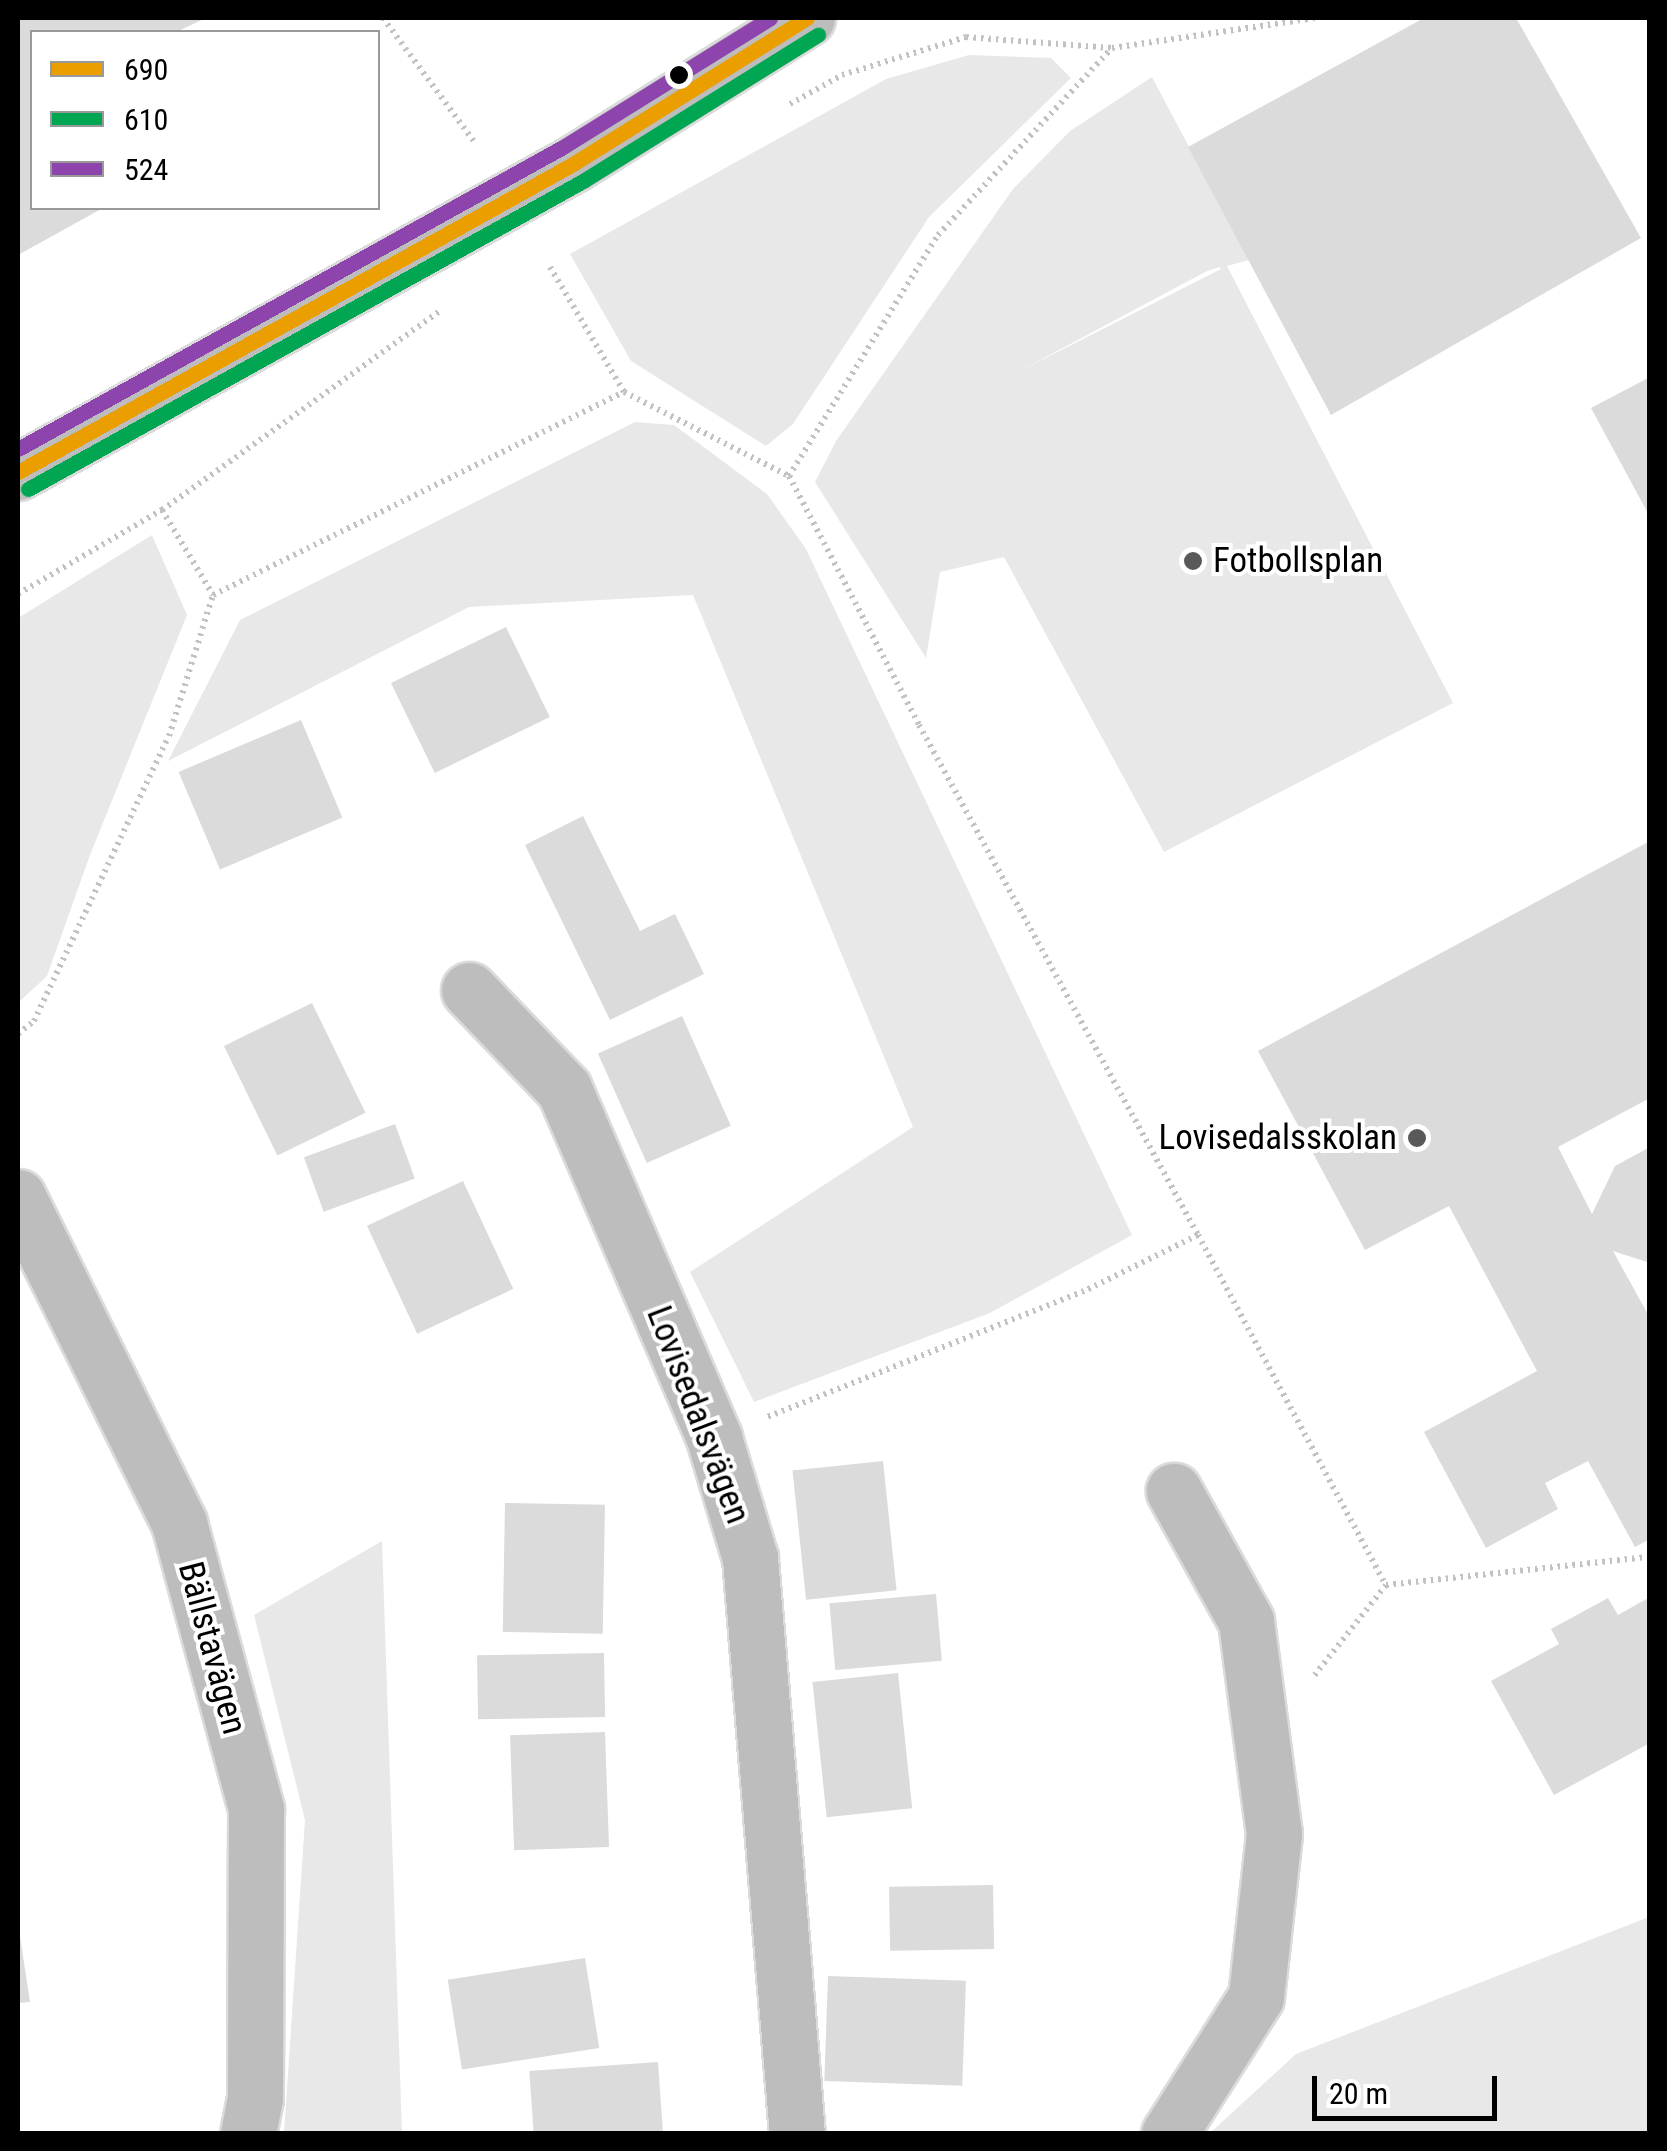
<!DOCTYPE html>
<html>
<head>
<meta charset="utf-8">
<style>
	body { margin:0 }
	#map { position:relative; width:1667px; height:2151px; overflow:hidden; background:#fff; font-family:"Roboto Condensed",sans-serif }
	div>[style] { position:absolute }
	.green>* { inset:0; background:#e8e8e8 }
	.building>* { inset:0; background:#dbdbdb; transform-origin:0 0 }
	.path>* { height:6px; margin-top:-3px; transform-origin:0; background:repeating-linear-gradient(90deg,#c2c2c2 0 2.5px,transparent 0 7.5px) }
	.roads { filter:drop-shadow(2px 0 #dbdbdb) drop-shadow(-2px 0 #dbdbdb) drop-shadow(0 2px #dbdbdb) drop-shadow(0 -2px #dbdbdb) }
	.minor>* { height:55px; margin:-27.5px; padding:0 27.5px; transform-origin:27.5px; border-radius:27.5px; background:#bdbdbd }
	.major>* { height:55px; margin:-27.5px; padding:0 27.5px; transform-origin:27.5px; border-radius:27.5px; background:#bdbdbd }
	.bus-1>* { height:15px; margin:-7.5px; padding:0 7.5px; transform-origin:7.5px; border-radius:7.5px; background:#eb9e00 }
	.bus-2>* { height:15px; margin:-7.5px; padding:0 7.5px; transform-origin:7.5px; border-radius:7.5px; background:#00a651 }
	.bus-3>* { height:15px; margin:-7.5px; padding:0 7.5px; transform-origin:7.5px; border-radius:7.5px; background:#8e44ad }
	.dots>* { width:28px; height:28px; translate:-50% -50%; box-sizing:border-box; border:5px solid #fff; border-radius:50% }
	span { translate:-50% -50%; white-space:nowrap; text-align:center; line-height:1.15; -webkit-text-stroke:8px #fff; paint-order:stroke }
	.poi-label { font-size:35px; color:#000 }
	.left { translate:0 -50%; text-align:left }
	.right { translate:-100% -50%; text-align:right }
	.street-label { font-size:35px; color:#000 }
	.frame { position:absolute; inset:0; border:20px solid #000; pointer-events:none }
	.legend { position:absolute; left:30px; top:30px; width:350px; height:180px; box-sizing:border-box; background:#fff; border:2px solid #999; margin:0; padding:12px 18px; list-style:none; font-size:30px; color:#000 }
	.legend li { display:flex; align-items:center; gap:20px; height:50px }
	.legend b { width:50px; border:2px solid #999 }
	.scale { position:absolute; left:1312px; top:2076px; width:185px; height:45px; box-sizing:border-box; border:5px solid #000; border-top:0; padding-left:12px; font-size:30px; line-height:35px; white-space:nowrap; color:#000; -webkit-text-stroke:8px #fff; paint-order:stroke }
</style>
</head>
<body>
<div id="map">
	<div class="green">
		<i style="clip-path:polygon(969px 55px,1051px 58px,1071px 78px,929px 217px,793px 424px,766px 446px,631px 361px,570px 254px,886px 79px)"></i>
		<i style="clip-path:polygon(evenodd,1152px 77px,1249px 260px,1227px 266px,1453px 703px,1164px 852px,1004px 557px,940px 572px,926px 658px,815px 482px,836px 441px,1013px 189px,1070px 131px,1152px 77px,1220px 267px,1221px 269px,1018px 372px,1207px 271px,1220px 267px)"></i>
		<i style="clip-path:polygon(635px 422px,674px 425px,767px 494px,806px 549px,1132px 1235px,990px 1313px,754px 1402px,690px 1272px,913px 1127px,693px 595px,469px 607px,168px 761px,240px 620px)"></i>
		<i style="clip-path:polygon(152px 535px,187px 615px,90px 855px,47px 976px,18px 1003px,18px 618px)"></i>
		<i style="clip-path:polygon(382px 1541px,402px 2133px,284px 2133px,305px 1820px,254px 1615px)"></i>
		<i style="clip-path:polygon(1649px 1917px,1649px 2133px,1210px 2133px,1296px 2054px)"></i>
	</div>
	<div class="building">
		<i style="clip-path:polygon(18px 18px,206px 18px,176px 32px,32px 32px,32px 208px,103px 208px,18px 255px)"></i>
		<i style="clip-path:polygon(1424px 18px,1516px 18px,1641px 238px,1331px 415px,1188px 147px)"></i>
		<i style="clip-path:polygon(1650px 377px,1650px 517px,1591px 408px)"></i>
		<i style="left:506px;top:627px;width:100px;height:128px;rotate:64deg"></i>
		<i style="left:301px;top:720px;width:106px;height:133px;rotate:67deg"></i>
		<i style="clip-path:polygon(583px 816px,640px 931px,675px 914px,704px 974px,610px 1020px,525px 845px)"></i>
		<i style="clip-path:polygon(1650px 841px,1650px 1098px,1558px 1147px,1592px 1214px,1615px 1166px,1650px 1147px,1650px 1263px,1613px 1251px,1650px 1318px,1650px 1539px,1635px 1547px,1588px 1461px,1545px 1483px,1558px 1509px,1486px 1548px,1424px 1432px,1537px 1371px,1449px 1206px,1365px 1250px,1258px 1051px)"></i>
		<i style="left:312px;top:1003px;width:122px;height:98px;rotate:64deg"></i>
		<i style="left:682px;top:1016px;width:120px;height:92px;rotate:66deg"></i>
		<i style="left:395px;top:1124px;width:58px;height:97px;rotate:70deg"></i>
		<i style="left:463px;top:1181px;width:119px;height:106px;rotate:65deg"></i>
		<i style="left:883px;top:1461px;width:130px;height:91px;rotate:84deg"></i>
		<i style="left:505px;top:1503px;width:100px;height:129px;rotate:1deg"></i>
		<i style="left:936px;top:1594px;width:67px;height:107px;rotate:85deg"></i>
		<i style="clip-path:polygon(1650px 1597px,1650px 1743px,1554px 1795px,1491px 1681px,1559px 1644px,1551px 1629px,1608px 1598px,1618px 1615px)"></i>
		<i style="left:604px;top:1653px;width:64px;height:127px;rotate:89deg"></i>
		<i style="left:898px;top:1673px;width:136px;height:86px;rotate:84deg"></i>
		<i style="left:605px;top:1732px;width:115px;height:95px;rotate:88deg"></i>
		<i style="left:993px;top:1885px;width:64px;height:104px;rotate:89deg"></i>
		<i style="clip-path:polygon(18px 1923px,30px 2002px,18px 2003px)"></i>
		<i style="left:585px;top:1958px;width:91px;height:139px;rotate:81deg"></i>
		<i style="left:828px;top:1976px;width:138px;height:105px;rotate:2deg"></i>
		<i style="left:658px;top:2062px;width:69px;height:129px;rotate:86deg"></i>
	</div>
	<div class="path">
		<i style="left:383px;top:18px;width:155px;rotate:53.6deg"></i>
		<i style="left:790px;top:104px;width:60px;rotate:-29.1deg"></i>
		<i style="left:842px;top:75px;width:130px;rotate:-17deg"></i>
		<i style="left:966px;top:37px;width:146px;rotate:4.3deg"></i>
		<i style="left:1112px;top:48px;width:205px;rotate:-8.4deg"></i>
		<i style="left:550px;top:267px;width:145px;rotate:59.4deg"></i>
		<i style="left:624px;top:392px;width:185px;rotate:27deg"></i>
		<i style="left:789px;top:476px;width:281px;rotate:62.4deg"></i>
		<i style="left:919px;top:725px;width:581px;rotate:61.32deg"></i>
		<i style="left:1198px;top:1235px;width:127px;rotate:153.8deg"></i>
		<i style="left:1084px;top:1291px;width:341px;rotate:158.3deg"></i>
		<i style="left:789px;top:476px;width:283px;rotate:-58.3deg"></i>
		<i style="left:938px;top:235px;width:254px;rotate:-47.1deg"></i>
		<i style="left:162px;top:510px;width:99px;rotate:59deg"></i>
		<i style="left:18px;top:594px;width:167px;rotate:-30.3deg"></i>
		<i style="left:162px;top:510px;width:342px;rotate:-35.6deg"></i>
		<i style="left:18px;top:1034px;width:21px;rotate:-39deg"></i>
		<i style="left:34px;top:1021px;width:315px;rotate:-64.7deg"></i>
		<i style="left:169px;top:736px;width:148px;rotate:-72.7deg"></i>
		<i style="left:213px;top:595px;width:458px;rotate:-26.3deg"></i>
		<i style="left:1198px;top:1235px;width:397px;rotate:61.8deg"></i>
		<i style="left:1386px;top:1585px;width:116px;rotate:128.4deg"></i>
		<i style="left:1386px;top:1585px;width:265px;rotate:-6.1deg"></i>
	</div>
	<div class="roads">
		<div class="minor">
			<i style="left:469px;top:990px;width:137px;rotate:46.2deg"></i>
			<i style="left:564px;top:1089px;width:380px;rotate:66.7deg"></i>
			<i style="left:714px;top:1438px;width:125px;rotate:73.3deg"></i>
			<i style="left:750px;top:1558px;width:578px;rotate:85.34deg"></i>
			<i style="left:18px;top:1197px;width:364px;rotate:63.7deg"></i>
			<i style="left:179px;top:1523px;width:296px;rotate:74.9deg"></i>
			<i style="left:256px;top:1809px;width:289px;rotate:90.2deg"></i>
			<i style="left:255px;top:2098px;width:37px;rotate:101deg"></i>
			<i style="left:1169px;top:2134px;width:162px;rotate:-57.6deg"></i>
			<i style="left:1256px;top:1997px;width:164px;rotate:-83.7deg"></i>
			<i style="left:1274px;top:1834px;width:215px;rotate:-97.5deg"></i>
			<i style="left:1246px;top:1621px;width:149px;rotate:-119deg"></i>
		</div>
		<div class="major">
			<i style="left:18px;top:472px;width:635px;rotate:-29.03deg"></i>
			<i style="left:573px;top:164px;width:276px;rotate:-32deg"></i>
		</div>
	</div>
	<div class="bus-1">
		<i style="left:18px;top:472px;width:635px;rotate:-29.03deg"></i>
		<i style="left:573px;top:164px;width:276px;rotate:-32deg"></i>
	</div>
	<div class="bus-2">
		<i style="left:28px;top:489px;width:635px;rotate:-29.03deg"></i>
		<i style="left:583px;top:181px;width:277px;rotate:-31.9deg"></i>
	</div>
	<div class="bus-3">
		<i style="left:18px;top:449px;width:623px;rotate:-28.99deg"></i>
		<i style="left:563px;top:147px;width:244px;rotate:-31.9deg"></i>
	</div>
	<div class="dots">
		<i style="left:679px;top:75px;background:#000"></i>
		<i style="left:1193px;top:561px;background:#595959"></i>
		<i style="left:1417px;top:1138px;background:#595959"></i>
	</div>
	<div class="poi-label">
		<span class="left" style="left:1213px;top:561px">Fotbollsplan</span>
		<span class="right" style="left:1397px;top:1138px">Lovisedalsskolan</span>
	</div>
	<div class="street-label">
		<span style="left:698px;top:1415px;rotate:69deg">Lovisedalsvägen</span>
		<span style="left:212px;top:1648px;rotate:75deg">Bällstavägen</span>
	</div>
	<div class="frame"></div>
	<ul class="legend">
	<li><b style="height:12px;background:#eb9e00"></b>690</li>
	<li><b style="height:12px;background:#00a651"></b>610</li>
	<li><b style="height:12px;background:#8e44ad"></b>524</li>
	</ul>
	<div class="scale">20 m</div>
</div>
</body>
</html>
